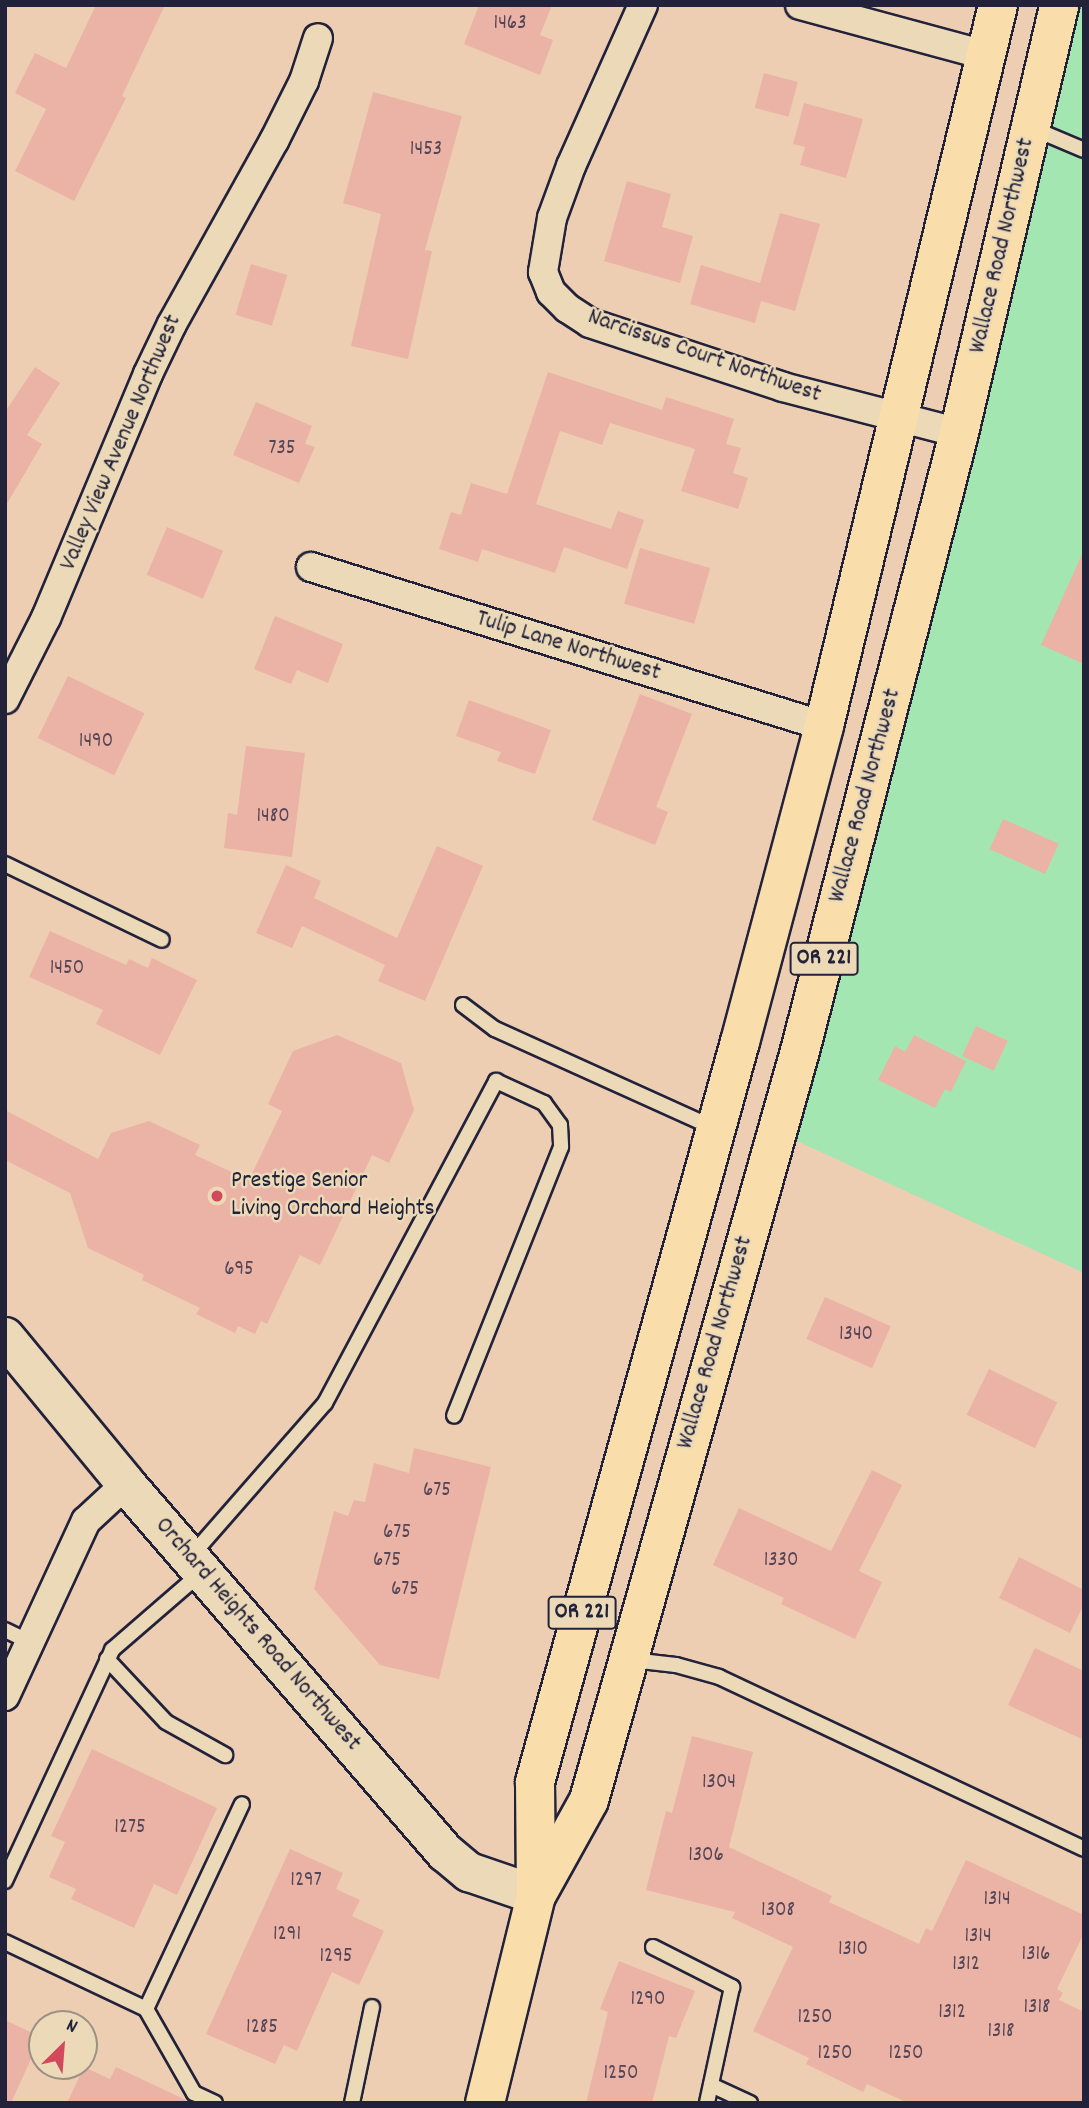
<!DOCTYPE html>
<html>
<head>
<meta charset="utf-8">
<style>
	body { margin:0 }
	#map { position:relative; width:1089px; height:2108px; overflow:hidden; background:#edceb2; font-family:Dekko,sans-serif }
	div>[style] { position:absolute }
	.green>* { inset:0; background:#a3e6b1 }
	.building>* { inset:0; background:#ebb3a6; transform-origin:0 0 }
	.roads { filter:drop-shadow(2px 0 #22223b) drop-shadow(-2px 0 #22223b) drop-shadow(0 2px #22223b) drop-shadow(0 -2px #22223b) }
	.service>* { height:14px; margin:-7px; padding:0 7px; transform-origin:7px; border-radius:7px; background:#ecd9b7 }
	.minor>* { height:28px; margin:-14px; padding:0 14px; transform-origin:14px; border-radius:14px; background:#ecd9b7 }
	.secondary>* { height:38px; margin:-19px; padding:0 19px; transform-origin:19px; border-radius:19px; background:#ecd9b7 }
	.primary>* { height:38px; margin:-19px; padding:0 19px; transform-origin:19px; border-radius:19px; background:#f9deab }
	.dots>* { width:19px; height:19px; translate:-50% -50%; box-sizing:border-box; border:4px solid #ecd9b7; border-radius:50% }
	span { translate:-50% -50%; white-space:nowrap; text-align:center; line-height:1.15; -webkit-text-stroke:5px #ecd9b7; paint-order:stroke }
	.number-label { font-size:21px; color:#544656 }
	.number-label span { -webkit-text-stroke-width:0 }
	.shield-label span { padding:2px 5px; background:#ecd9b7; border:2px solid; border-radius:5px; -webkit-text-stroke-width:0 }
	.shield-label { font-size:23px; color:#22223b; font-weight:700 }
	.street-label { font-size:24px; color:#22223b }
	.poi-label { font-size:24px; color:#22223b }
	.left { translate:0 -50%; text-align:left }
	.frame { position:absolute; inset:0; border:7px solid #22223b; pointer-events:none }
	.north { position:absolute; left:28px; top:2010px; width:70px; height:70px; box-sizing:border-box; background:#ecd9b7; border:2px solid #9b9085; border-radius:50%; rotate:25deg; font-size:19px; font-weight:700; line-height:28px; text-align:center; color:#22223b }
	.north::after { content:''; display:block; margin:auto; width:24px; height:32px; background:#d1495b; clip-path:polygon(50% 0,100% 100%,50% 72%,0 100%) }
</style>
</head>
<body>
<div id="map">
	<div class="green">
		<i style="clip-path:polygon(1056px 5px,1084px 5px,1084px 1273px,786px 1136px)"></i>
	</div>
	<div class="building">
		<i style="clip-path:polygon(96px 5px,165px 5px,122px 96px,126px 98px,74px 201px,15px 171px,46px 109px,15px 93px,35px 53px,66px 68px)"></i>
		<i style="clip-path:polygon(479px 5px,552px 5px,540px 35px,553px 40px,540px 75px,464px 44px)"></i>
		<i style="left:764px;top:73px;width:35px;height:36px;rotate:15deg"></i>
		<i style="clip-path:polygon(373px 92px,462px 116px,425px 250px,432px 251px,408px 359px,351px 346px,381px 214px,343px 203px)"></i>
		<i style="clip-path:polygon(804px 103px,863px 119px,846px 178px,800px 165px,805px 147px,793px 144px)"></i>
		<i style="clip-path:polygon(627px 181px,671px 194px,662px 227px,693px 236px,680px 283px,604px 261px)"></i>
		<i style="clip-path:polygon(780px 213px,820px 224px,795px 311px,761px 301px,755px 323px,690px 304px,701px 265px,760px 283px)"></i>
		<i style="left:251px;top:264px;width:38px;height:53px;rotate:17deg"></i>
		<i style="clip-path:polygon(35px 367px,60px 383px,27px 435px,42px 444px,5px 507px,5px 412px)"></i>
		<i style="clip-path:polygon(548px 372px,662px 410px,666px 397px,734px 419px,726px 444px,741px 448px,733px 473px,748px 478px,738px 509px,681px 491px,695px 449px,610px 423px,602px 445px,560px 431px,536px 504px,611px 529px,618px 511px,644px 520px,627px 569px,564px 547px,555px 573px,482px 549px,478px 562px,439px 549px,451px 512px,461px 515px,471px 483px,507px 494px)"></i>
		<i style="clip-path:polygon(256px 402px,312px 426px,305px 444px,315px 447px,299px 483px,233px 455px)"></i>
		<i style="left:167px;top:527px;width:61px;height:52px;rotate:23deg"></i>
		<i style="left:640px;top:548px;width:73px;height:58px;rotate:16deg"></i>
		<i style="clip-path:polygon(1084px 550px,1084px 664px,1041px 645px)"></i>
		<i style="clip-path:polygon(275px 616px,343px 644px,328px 683px,297px 670px,291px 684px,254px 669px)"></i>
		<i style="left:68px;top:676px;width:85px;height:69px;rotate:26deg"></i>
		<i style="clip-path:polygon(640px 694px,692px 714px,656px 807px,668px 812px,655px 845px,592px 820px)"></i>
		<i style="clip-path:polygon(469px 700px,551px 730px,535px 774px,497px 761px,501px 752px,456px 736px)"></i>
		<i style="clip-path:polygon(246px 746px,305px 753px,292px 857px,224px 848px,228px 813px,237px 815px)"></i>
		<i style="left:1003px;top:819px;width:61px;height:33px;rotate:24deg"></i>
		<i style="clip-path:polygon(437px 846px,483px 866px,425px 1001px,378px 981px,385px 965px,302px 926px,292px 948px,256px 933px,286px 865px,321px 881px,314px 898px,397px 938px)"></i>
		<i style="clip-path:polygon(50px 931px,126px 965px,129px 959px,148px 968px,152px 958px,197px 980px,160px 1055px,96px 1024px,103px 1010px,29px 977px)"></i>
		<i style="left:976px;top:1026px;width:35px;height:33px;rotate:25deg"></i>
		<i style="clip-path:polygon(337px 1035px,401px 1063px,414px 1110px,389px 1163px,372px 1155px,320px 1265px,300px 1255px,267px 1324px,261px 1321px,255px 1334px,238px 1326px,235px 1333px,196px 1314px,200px 1308px,142px 1280px,144px 1275px,88px 1248px,70px 1193px,5px 1160px,5px 1110px,98px 1159px,111px 1133px,149px 1121px,200px 1145px,195px 1155px,249px 1180px,282px 1111px,268px 1104px,293px 1051px)"></i>
		<i style="clip-path:polygon(914px 1035px,966px 1061px,951px 1092px,945px 1089px,935px 1108px,878px 1080px,895px 1046px,905px 1052px)"></i>
		<i style="left:825px;top:1297px;width:72px;height:46px;rotate:24deg"></i>
		<i style="left:989px;top:1369px;width:76px;height:51px;rotate:26deg"></i>
		<i style="clip-path:polygon(414px 1448px,491px 1467px,439px 1679px,380px 1665px,314px 1589px,334px 1511px,348px 1516px,354px 1500px,365px 1502px,374px 1463px,409px 1473px)"></i>
		<i style="clip-path:polygon(872px 1470px,902px 1485px,859px 1571px,882px 1582px,855px 1639px,781px 1604px,784px 1598px,713px 1565px,739px 1508px,831px 1551px)"></i>
		<i style="clip-path:polygon(1019px 1557px,1084px 1590px,1084px 1604px,1070px 1633px,999px 1598px)"></i>
		<i style="clip-path:polygon(1035px 1648px,1084px 1671px,1084px 1740px,1008px 1705px)"></i>
		<i style="clip-path:polygon(692px 1736px,753px 1752px,729px 1847px,832px 1896px,829px 1902px,919px 1944px,926px 1928px,932px 1931px,966px 1860px,1084px 1915px,1084px 1933px,1057px 1989px,1063px 1993px,1059px 2000px,1084px 2012px,1084px 2103px,908px 2103px,867px 2084px,863px 2092px,806px 2064px,809px 2058px,753px 2031px,793px 1947px,732px 1918px,735px 1912px,646px 1890px,666px 1811px,672px 1813px)"></i>
		<i style="clip-path:polygon(92px 1749px,217px 1808px,177px 1895px,154px 1884px,134px 1928px,71px 1899px,76px 1889px,49px 1877px,65px 1842px,51px 1836px)"></i>
		<i style="clip-path:polygon(290px 1849px,343px 1873px,336px 1889px,360px 1900px,352px 1916px,384px 1931px,359px 1985px,332px 1972px,297px 2051px,284px 2045px,275px 2064px,206px 2034px)"></i>
		<i style="clip-path:polygon(619px 1961px,695px 1991px,676px 2038px,669px 2036px,652px 2103px,586px 2103px,608px 2012px,600px 2009px)"></i>
		<i style="clip-path:polygon(5px 2020px,41px 2037px,11px 2103px,5px 2103px)"></i>
		<i style="clip-path:polygon(84px 2067px,110px 2079px,116px 2067px,192px 2103px,67px 2103px)"></i>
	</div>
	<div class="roads">
		<div class="service">
			<i style="left:1032px;top:128px;width:56px;rotate:22.9deg"></i>
			<i style="left:5px;top:864px;width:174px;rotate:25.8deg"></i>
			<i style="left:463px;top:1005px;width:40px;rotate:37deg"></i>
			<i style="left:495px;top:1029px;width:240px;rotate:24.3deg"></i>
			<i style="left:191px;top:1556px;width:203px;rotate:-48.8deg"></i>
			<i style="left:325px;top:1403px;width:365px;rotate:-62deg"></i>
			<i style="left:496px;top:1081px;width:53px;rotate:24.6deg"></i>
			<i style="left:544px;top:1103px;width:27px;rotate:54deg"></i>
			<i style="left:560px;top:1125px;width:22px;rotate:87deg"></i>
			<i style="left:561px;top:1147px;width:289px;rotate:111.7deg"></i>
			<i style="left:5px;top:1630px;width:28px;rotate:26deg"></i>
			<i style="left:107px;top:1659px;width:86px;rotate:46.9deg"></i>
			<i style="left:166px;top:1722px;width:68px;rotate:29.2deg"></i>
			<i style="left:632px;top:1660px;width:44px;rotate:6.5deg"></i>
			<i style="left:676px;top:1665px;width:45px;rotate:15.6deg"></i>
			<i style="left:719px;top:1677px;width:403px;rotate:25.2deg"></i>
			<i style="left:5px;top:1881px;width:255px;rotate:-65.1deg"></i>
			<i style="left:112px;top:1650px;width:118px;rotate:-40.9deg"></i>
			<i style="left:5px;top:1942px;width:156px;rotate:25.4deg"></i>
			<i style="left:146px;top:2009px;width:226px;rotate:-64.9deg"></i>
			<i style="left:653px;top:1947px;width:89px;rotate:26.9deg"></i>
			<i style="left:732px;top:1987px;width:119px;rotate:102.2deg"></i>
			<i style="left:146px;top:2009px;width:97px;rotate:60.3deg"></i>
			<i style="left:194px;top:2093px;width:23px;rotate:25deg"></i>
			<i style="left:711px;top:2085px;width:43px;rotate:24.8deg"></i>
			<i style="left:352px;top:2103px;width:98px;rotate:-78.2deg"></i>
		</div>
		<div class="minor">
			<i style="left:643px;top:5px;width:176px;rotate:114.1deg"></i>
			<i style="left:571px;top:166px;width:55px;rotate:110.1deg"></i>
			<i style="left:552px;top:218px;width:55px;rotate:99.5deg"></i>
			<i style="left:543px;top:272px;width:22px;rotate:68deg"></i>
			<i style="left:551px;top:292px;width:23px;rotate:45deg"></i>
			<i style="left:567px;top:308px;width:27px;rotate:33deg"></i>
			<i style="left:590px;top:323px;width:203px;rotate:18.3deg"></i>
			<i style="left:783px;top:387px;width:182px;rotate:14.6deg"></i>
			<i style="left:800px;top:5px;width:192px;rotate:15.1deg"></i>
			<i style="left:311px;top:567px;width:537px;rotate:17.22deg"></i>
			<i style="left:5px;top:699px;width:91px;rotate:-63.2deg"></i>
			<i style="left:46px;top:618px;width:264px;rotate:-67.3deg"></i>
			<i style="left:148px;top:374px;width:55px;rotate:-64.4deg"></i>
			<i style="left:172px;top:324px;width:210px;rotate:-60.9deg"></i>
			<i style="left:274px;top:141px;width:67px;rotate:-63.4deg"></i>
			<i style="left:304px;top:81px;width:45px;rotate:-72deg"></i>
			<i style="left:5px;top:1696px;width:193px;rotate:-65.2deg"></i>
			<i style="left:86px;top:1521px;width:54px;rotate:-42.8deg"></i>
		</div>
		<div class="secondary">
			<i style="left:5px;top:1337px;width:190px;rotate:50.5deg"></i>
			<i style="left:126px;top:1484px;width:488px;rotate:49.1deg"></i>
			<i style="left:446px;top:1853px;width:30px;rotate:40deg"></i>
			<i style="left:469px;top:1872px;width:71px;rotate:18.9deg"></i>
		</div>
		<div class="primary">
			<i style="left:537px;top:1894px;width:107px;rotate:-61deg"></i>
			<i style="left:589px;top:1800px;width:778px;rotate:-74.27deg"></i>
			<i style="left:800px;top:1051px;width:638px;rotate:-75.57deg"></i>
			<i style="left:959px;top:433px;width:440px;rotate:-76.8deg"></i>
			<i style="left:485px;top:2103px;width:214px;rotate:-76.2deg"></i>
			<i style="left:536px;top:1895px;width:113px;rotate:-90.5deg"></i>
			<i style="left:535px;top:1782px;width:768px;rotate:-74.52deg"></i>
			<i style="left:740px;top:1042px;width:327px;rotate:-75.1deg"></i>
			<i style="left:824px;top:726px;width:742px;rotate:-76.43deg"></i>
		</div>
	</div>
	<div class="dots">
		<i style="left:217px;top:1196px;background:#d1495b"></i>
	</div>
	<div class="number-label">
		<span style="left:510px;top:24px">1463</span>
		<span style="left:426px;top:150px">1453</span>
		<span style="left:282px;top:449px">735</span>
		<span style="left:96px;top:742px">1490</span>
		<span style="left:273px;top:817px">1480</span>
		<span style="left:67px;top:969px">1450</span>
		<span style="left:239px;top:1270px">695</span>
		<span style="left:856px;top:1335px">1340</span>
		<span style="left:437px;top:1491px">675</span>
		<span style="left:397px;top:1533px">675</span>
		<span style="left:387px;top:1561px">675</span>
		<span style="left:781px;top:1561px">1330</span>
		<span style="left:405px;top:1590px">675</span>
		<span style="left:719px;top:1783px">1304</span>
		<span style="left:130px;top:1828px">1275</span>
		<span style="left:706px;top:1856px">1306</span>
		<span style="left:306px;top:1881px">1297</span>
		<span style="left:997px;top:1900px">1314</span>
		<span style="left:778px;top:1911px">1308</span>
		<span style="left:287px;top:1935px">1291</span>
		<span style="left:978px;top:1937px">1314</span>
		<span style="left:853px;top:1950px">1310</span>
		<span style="left:1036px;top:1955px">1316</span>
		<span style="left:336px;top:1957px">1295</span>
		<span style="left:966px;top:1965px">1312</span>
		<span style="left:648px;top:2000px">1290</span>
		<span style="left:1037px;top:2008px">1318</span>
		<span style="left:952px;top:2013px">1312</span>
		<span style="left:815px;top:2018px">1250</span>
		<span style="left:262px;top:2028px">1285</span>
		<span style="left:1001px;top:2032px">1318</span>
		<span style="left:835px;top:2054px">1250</span>
		<span style="left:906px;top:2054px">1250</span>
		<span style="left:621px;top:2074px">1250</span>
	</div>
	<div class="shield-label">
		<span style="left:824px;top:959px">OR 221</span>
		<span style="left:582px;top:1613px">OR 221</span>
	</div>
	<div class="street-label">
		<span style="left:1003px;top:246px;rotate:-77deg">Wallace Road Northwest</span>
		<span style="left:704px;top:357px;rotate:19deg">Narcissus Court Northwest</span>
		<span style="left:122px;top:443px;rotate:-67deg">Valley View Avenue Northwest</span>
		<span style="left:568px;top:647px;rotate:17deg">Tulip Lane Northwest</span>
		<span style="left:866px;top:796px;rotate:-75deg">Wallace Road Northwest</span>
		<span style="left:716px;top:1343px;rotate:-74deg">Wallace Road Northwest</span>
		<span style="left:257px;top:1635px;rotate:49deg">Orchard Heights Road Northwest</span>
	</div>
	<div class="poi-label">
		<span class="left" style="left:231px;top:1196px">Prestige Senior<br>Living Orchard Heights</span>
	</div>
	<div class="frame"></div>
	<div class="north">N</div>
</div>
</body>
</html>
